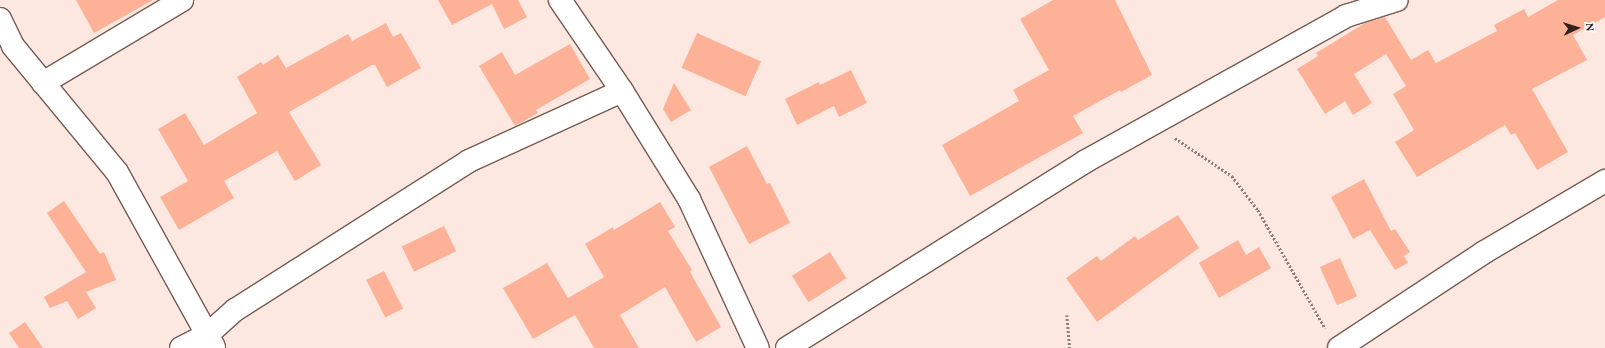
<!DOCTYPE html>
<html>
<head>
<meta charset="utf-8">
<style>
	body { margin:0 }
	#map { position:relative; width:1605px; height:348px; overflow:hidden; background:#fde8e1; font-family:Spectral,serif }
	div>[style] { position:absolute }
	.building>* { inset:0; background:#fdb298; transform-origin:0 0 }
	.path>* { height:2.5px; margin-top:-1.25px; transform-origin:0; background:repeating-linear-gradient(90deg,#8f7f79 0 2px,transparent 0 4px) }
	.roads { filter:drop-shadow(1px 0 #785b51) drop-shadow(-1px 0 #785b51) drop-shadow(0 1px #785b51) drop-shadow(0 -1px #785b51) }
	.minor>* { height:22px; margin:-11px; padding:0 11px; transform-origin:11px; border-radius:11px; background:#fff }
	span { translate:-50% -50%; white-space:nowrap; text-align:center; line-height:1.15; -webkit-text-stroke:3.5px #fff; paint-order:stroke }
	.north { position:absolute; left:1557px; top:8px; width:40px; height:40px; -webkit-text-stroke:3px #fff; paint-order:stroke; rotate:86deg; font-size:11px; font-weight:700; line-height:16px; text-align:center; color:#2f221e }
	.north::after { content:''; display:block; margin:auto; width:14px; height:18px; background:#2f221e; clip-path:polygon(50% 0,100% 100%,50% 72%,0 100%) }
</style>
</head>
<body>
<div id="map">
	<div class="building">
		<i style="clip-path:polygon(76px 0,153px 0,94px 33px)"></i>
		<i style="clip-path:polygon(438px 0,518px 0,527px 17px,504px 29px,492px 4px,452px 25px)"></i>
		<i style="clip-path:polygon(1053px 0,1115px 0,1152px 75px,1121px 92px,1120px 90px,1073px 116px,1083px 133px,970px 196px,942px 145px,1019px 101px,1013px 90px,1049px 70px,1020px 19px)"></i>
		<i style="clip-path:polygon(1558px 0,1605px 0,1605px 17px,1573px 35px,1587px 60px,1532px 89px,1568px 152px,1537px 170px,1515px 133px,1511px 135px,1505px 125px,1417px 177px,1395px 142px,1414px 130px,1393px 94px,1406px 86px,1386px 54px,1354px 74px,1372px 103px,1353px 115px,1345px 101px,1325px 114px,1297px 69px,1318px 56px,1316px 53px,1365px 23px,1385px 17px,1411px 60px,1428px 50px,1436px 63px,1497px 31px,1494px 25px,1524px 9px,1528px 17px)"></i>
		<i style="clip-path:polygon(386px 23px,393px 37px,401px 33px,421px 68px,387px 87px,375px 65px,372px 65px,289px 112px,321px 165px,295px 181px,277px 151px,224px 181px,234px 198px,179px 230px,160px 197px,188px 181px,158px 129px,185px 113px,204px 145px,257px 113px,237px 77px,261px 62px,263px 65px,278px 55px,286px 68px,348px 34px,352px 41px)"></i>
		<i style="left:697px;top:33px;width:70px;height:38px;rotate:24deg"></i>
		<i style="clip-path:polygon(570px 44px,590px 79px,536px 110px,538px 113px,515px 126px,479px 66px,502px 52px,515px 75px)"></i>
		<i style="clip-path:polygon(851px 70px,867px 103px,839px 117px,834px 106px,797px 125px,785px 99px,819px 82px,820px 85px)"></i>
		<i style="clip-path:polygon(674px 83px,691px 110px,671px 122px,663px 109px)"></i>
		<i style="clip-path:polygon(747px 146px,767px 184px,770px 183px,790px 223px,749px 244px,709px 167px)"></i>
		<i style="clip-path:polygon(1364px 179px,1391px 231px,1395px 229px,1410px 252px,1404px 256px,1408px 263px,1395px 270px,1370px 230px,1353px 239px,1331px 197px)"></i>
		<i style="clip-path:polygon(64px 201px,100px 254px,104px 252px,116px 280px,86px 292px,96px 308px,78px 319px,67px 301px,50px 308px,44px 297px,86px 272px,47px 213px)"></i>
		<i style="clip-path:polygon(660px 202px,675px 227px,668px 231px,692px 270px,690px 272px,721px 327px,696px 342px,665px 287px,620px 315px,639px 348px,594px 348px,575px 315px,533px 339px,503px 288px,547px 263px,568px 298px,604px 277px,585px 244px,613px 227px,614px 230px)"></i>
		<i style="clip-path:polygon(1178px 215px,1199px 248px,1097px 322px,1066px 278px,1097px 256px,1101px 261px,1135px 236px,1138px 240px)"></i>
		<i style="left:444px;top:226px;width:28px;height:47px;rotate:64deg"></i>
		<i style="clip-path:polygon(1238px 240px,1246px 255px,1259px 247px,1271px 268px,1219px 298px,1199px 263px)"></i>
		<i style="left:830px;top:252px;width:31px;height:45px;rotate:58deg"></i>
		<i style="left:1340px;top:258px;width:42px;height:22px;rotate:66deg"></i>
		<i style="left:384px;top:271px;width:42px;height:20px;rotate:63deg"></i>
		<i style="clip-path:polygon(25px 322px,43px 348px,19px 348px,9px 333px)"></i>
	</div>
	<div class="path">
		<i style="left:1175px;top:138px;width:69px;rotate:33.7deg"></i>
		<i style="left:1232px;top:176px;width:43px;rotate:52.6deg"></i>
		<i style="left:1258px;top:210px;width:136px;rotate:60.4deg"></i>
		<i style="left:1067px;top:315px;width:33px;rotate:85deg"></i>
	</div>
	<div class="roads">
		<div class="minor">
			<i style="left:560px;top:0;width:110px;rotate:55.7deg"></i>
			<i style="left:622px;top:91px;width:127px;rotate:58.2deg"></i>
			<i style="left:689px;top:199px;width:164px;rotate:65.2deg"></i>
			<i style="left:0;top:19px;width:30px;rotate:64deg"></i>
			<i style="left:13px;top:46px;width:163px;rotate:50.5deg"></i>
			<i style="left:117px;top:172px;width:200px;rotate:61deg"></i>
			<i style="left:43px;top:83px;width:162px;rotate:-30.8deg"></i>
			<i style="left:181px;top:348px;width:29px;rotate:-27deg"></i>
			<i style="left:207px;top:335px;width:38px;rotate:-42deg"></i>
			<i style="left:235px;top:310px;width:277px;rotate:-32.5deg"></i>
			<i style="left:469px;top:161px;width:168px;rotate:-24.6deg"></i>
			<i style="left:787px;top:348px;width:353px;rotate:-32deg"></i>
			<i style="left:1086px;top:161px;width:298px;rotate:-29.1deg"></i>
			<i style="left:1346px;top:16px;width:53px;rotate:-17.4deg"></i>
			<i style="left:1339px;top:348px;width:173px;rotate:-33.4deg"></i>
			<i style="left:1483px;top:253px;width:142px;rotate:-30.5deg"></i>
		</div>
	</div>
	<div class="north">N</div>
</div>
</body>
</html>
